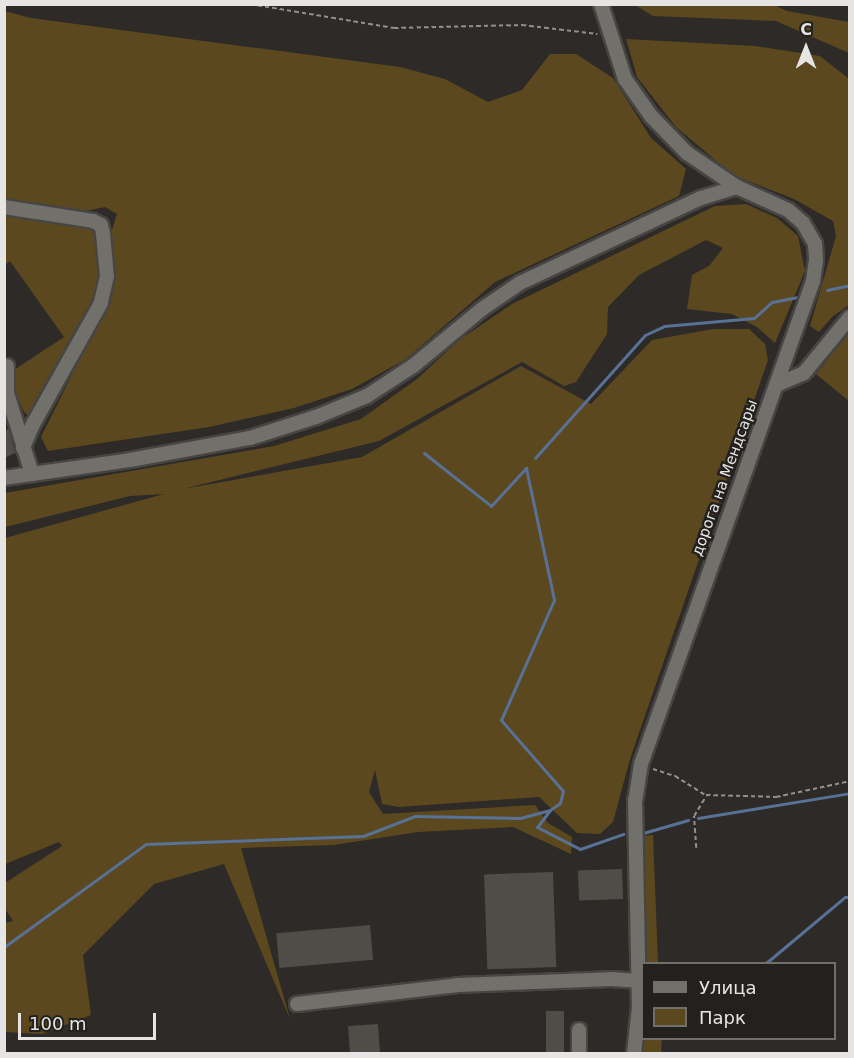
<!DOCTYPE html>
<html>
<head>
<meta charset="utf-8">
<style>
	body { margin:0 }
	#map { position:relative; width:854px; height:1058px; overflow:hidden; background:#2d2a27; font-family:"DejaVu Sans",sans-serif }
	div>[style] { position:absolute }
	.green>* { inset:0; background:#5c481f }
	.stream>* { height:3px; margin:-1.5px; padding:0 1.5px; transform-origin:1.5px; border-radius:1.5px; background:#587196 }
	.building>* { inset:0; background:#504d49; transform-origin:0 0 }
	.path>* { height:1.5px; margin-top:-0.75px; transform-origin:0; background:repeating-linear-gradient(90deg,#92908d 0 4.5px,transparent 0 7.5px) }
	.roads { filter:drop-shadow(2px 0 #474543) drop-shadow(-2px 0 #474543) drop-shadow(0 2px #474543) drop-shadow(0 -2px #474543) }
	.minor>* { height:14px; margin:-7px; padding:0 7px; transform-origin:7px; border-radius:7px; background:#72706b }
	span { translate:-50% -50%; white-space:nowrap; text-align:center; line-height:1.15; -webkit-text-stroke:5px #23211d; paint-order:stroke }
	.street-label { font-size:15px; color:#e7e5e3 }
	.frame { position:absolute; inset:0; border:6px solid #e7e5e3; pointer-events:none }
	.legend { position:absolute; left:641px; top:962px; width:195px; height:78px; box-sizing:border-box; background:#23211d; border:2px solid #716f6c; margin:0; padding:8px 10px; list-style:none; font-size:18px; color:#e7e5e3 }
	.legend li { display:flex; align-items:center; gap:12px; height:30px }
	.legend b { width:30px; border:2px solid #716f6c }
	.north { position:absolute; left:776px; top:18px; width:60px; height:60px; -webkit-text-stroke:4px #23211d; paint-order:stroke; rotate:0deg; font-size:16px; font-weight:700; line-height:24px; text-align:center; color:#e7e5e3 }
	.north::after { content:''; display:block; margin:auto; width:21px; height:27px; background:#e7e5e3; clip-path:polygon(50% 0,100% 100%,50% 72%,0 100%) }
	.scale { position:absolute; left:18px; top:1013px; width:138px; height:27px; box-sizing:border-box; border:3px solid #e7e5e3; border-top:0; padding-left:8px; font-size:18px; line-height:21px; white-space:nowrap; color:#e7e5e3; -webkit-text-stroke:4px #23211d; paint-order:stroke }
</style>
</head>
<body>
<div id="map">
	<div class="green">
		<i style="clip-path:polygon(635px 5px,774px 5px,787px 11px,849px 22px,849px 53px,776px 21px,653px 16px)"></i>
		<i style="clip-path:polygon(4px 11px,31px 18px,400px 67px,445px 79px,488px 102px,522px 90px,550px 54px,576px 54px,613px 78px,651px 138px,686px 169px,679px 196px,495px 282px,406px 359px,352px 389px,294px 408px,209px 427px,48px 451px,41px 437px,108px 302px,115px 266px,111px 233px,117px 214px,105px 207px,86px 211px,5px 199px)"></i>
		<i style="clip-path:polygon(626px 39px,755px 46px,820px 56px,849px 79px,849px 305px,833px 316px,819px 332px,810px 326px,836px 236px,833px 221px,794px 199px,733px 175px,676px 127px,637px 77px)"></i>
		<i style="clip-path:polygon(746px 204px,777px 218px,798px 236px,805px 271px,775px 343px,757px 327px,732px 314px,687px 309px,692px 275px,709px 266px,723px 248px,706px 240px,639px 275px,608px 307px,607px 334px,576px 382px,564px 386px,522px 362px,379px 441px,183px 489px,362px 457px,521px 366px,591px 404px,652px 340px,713px 329px,749px 329px,765px 344px,768px 360px,630px 759px,613px 822px,600px 834px,577px 833px,539px 797px,399px 807px,382px 804px,375px 770px,369px 792px,383px 814px,535px 805px,548px 823px,572px 837px,571px 854px,513px 827px,418px 832px,334px 845px,241px 848px,290px 1019px,224px 864px,154px 884px,83px 955px,91px 1015px,42px 1034px,5px 1032px,5px 923px,13px 921px,5px 909px,5px 883px,62px 846px,59px 842px,5px 864px,5px 538px,164px 494px,130px 496px,5px 527px,5px 493px,274px 446px,361px 419px,417px 379px,458px 341px,512px 304px,715px 206px)"></i>
		<i style="clip-path:polygon(5px 214px,92px 228px,100px 236px,99px 278px,92px 305px,30px 417px,24px 412px,16px 394px,14px 370px,64px 337px,10px 261px,5px 265px)"></i>
		<i style="clip-path:polygon(849px 333px,849px 401px,816px 374px)"></i>
		<i style="clip-path:polygon(653px 835px,658px 963px,644px 963px,642px 836px)"></i>
		<i style="clip-path:polygon(642px 1034px,642px 1038px,662px 1039px,661px 1053px,640px 1054px)"></i>
	</div>
	<div class="stream">
		<i style="left:827px;top:290px;width:24px;rotate:-12deg"></i>
		<i style="left:424px;top:453px;width:85px;rotate:38.3deg"></i>
		<i style="left:491px;top:506px;width:52px;rotate:-47.4deg"></i>
		<i style="left:535px;top:458px;width:165px;rotate:-48.2deg"></i>
		<i style="left:645px;top:335px;width:21px;rotate:-25deg"></i>
		<i style="left:664px;top:326px;width:90px;rotate:-5.1deg"></i>
		<i style="left:754px;top:318px;width:24px;rotate:-42deg"></i>
		<i style="left:772px;top:302px;width:25px;rotate:-11deg"></i>
		<i style="left:526px;top:468px;width:135px;rotate:78deg"></i>
		<i style="left:554px;top:600px;width:131px;rotate:113.8deg"></i>
		<i style="left:501px;top:720px;width:94px;rotate:48.9deg"></i>
		<i style="left:563px;top:791px;width:12px;rotate:104deg"></i>
		<i style="left:560px;top:803px;width:12px;rotate:145deg"></i>
		<i style="left:698px;top:818px;width:154px;rotate:-9.3deg"></i>
		<i style="left:643px;top:833px;width:47px;rotate:-16.1deg"></i>
		<i style="left:4px;top:947px;width:175px;rotate:-36deg"></i>
		<i style="left:146px;top:844px;width:217px;rotate:-2.1deg"></i>
		<i style="left:363px;top:836px;width:56px;rotate:-21deg"></i>
		<i style="left:415px;top:816px;width:105px;rotate:1.1deg"></i>
		<i style="left:520px;top:818px;width:31px;rotate:-15deg"></i>
		<i style="left:550px;top:810px;width:21px;rotate:127deg"></i>
		<i style="left:537px;top:827px;width:48px;rotate:27.1deg"></i>
		<i style="left:580px;top:849px;width:46px;rotate:-19.2deg"></i>
		<i style="left:744px;top:964px;width:22px;rotate:-3deg"></i>
		<i style="left:766px;top:963px;width:103px;rotate:-39.9deg"></i>
		<i style="left:845px;top:897px;width:5px"></i>
	</div>
	<div class="building">
		<i style="clip-path:polygon(9px 429px,15px 453px,4px 458px,4px 431px)"></i>
		<i style="left:622px;top:869px;width:30px;height:44px;rotate:88deg"></i>
		<i style="left:553px;top:872px;width:95px;height:69px;rotate:88deg"></i>
		<i style="left:370px;top:925px;width:35px;height:94px;rotate:85deg"></i>
		<i style="left:546px;top:1011px;width:18px;height:42px"></i>
		<i style="left:378px;top:1024px;width:29px;height:30px;rotate:86deg"></i>
	</div>
	<div class="path">
		<i style="left:250px;top:4px;width:146px;rotate:9.5deg"></i>
		<i style="left:394px;top:28px;width:128px;rotate:-1.3deg"></i>
		<i style="left:522px;top:25px;width:76px;rotate:6.8deg"></i>
		<i style="left:653px;top:769px;width:23px;rotate:18deg"></i>
		<i style="left:675px;top:776px;width:36px;rotate:32deg"></i>
		<i style="left:706px;top:795px;width:70px;rotate:1.6deg"></i>
		<i style="left:776px;top:797px;width:76px;rotate:-12.2deg"></i>
		<i style="left:696px;top:848px;width:32px;rotate:-94deg"></i>
		<i style="left:694px;top:816px;width:23px;rotate:-59deg"></i>
	</div>
	<div class="roads">
		<div class="minor">
			<i style="left:601px;top:4px;width:79px;rotate:72.3deg"></i>
			<i style="left:625px;top:79px;width:45px;rotate:54.9deg"></i>
			<i style="left:651px;top:116px;width:52px;rotate:45.8deg"></i>
			<i style="left:687px;top:153px;width:60px;rotate:34.2deg"></i>
			<i style="left:737px;top:187px;width:56px;rotate:24.3deg"></i>
			<i style="left:788px;top:210px;width:20px;rotate:41deg"></i>
			<i style="left:803px;top:223px;width:24px;rotate:60deg"></i>
			<i style="left:815px;top:244px;width:16px;rotate:86deg"></i>
			<i style="left:816px;top:260px;width:21px;rotate:98deg"></i>
			<i style="left:813px;top:281px;width:513px;rotate:109.6deg"></i>
			<i style="left:641px;top:764px;width:36px;rotate:99deg"></i>
			<i style="left:635px;top:800px;width:207px;rotate:88.9deg"></i>
			<i style="left:639px;top:1007px;width:47px;rotate:96.1deg"></i>
			<i style="left:4px;top:207px;width:90px;rotate:8.9deg"></i>
			<i style="left:93px;top:221px;width:9px;rotate:27deg"></i>
			<i style="left:101px;top:225px;width:9px;rotate:77deg"></i>
			<i style="left:103px;top:234px;width:42px;rotate:84.6deg"></i>
			<i style="left:107px;top:276px;width:28px;rotate:103deg"></i>
			<i style="left:101px;top:303px;width:139px;rotate:119.3deg"></i>
			<i style="left:33px;top:424px;width:26px;rotate:113deg"></i>
			<i style="left:7px;top:366px;width:27px;rotate:90deg"></i>
			<i style="left:7px;top:393px;width:85px;rotate:72.8deg"></i>
			<i style="left:776px;top:385px;width:30px;rotate:-23deg"></i>
			<i style="left:804px;top:373px;width:72px;rotate:-50.6deg"></i>
			<i style="left:4px;top:478px;width:127px;rotate:-8.1deg"></i>
			<i style="left:130px;top:460px;width:122px;rotate:-10.4deg"></i>
			<i style="left:250px;top:438px;width:69px;rotate:-17.7deg"></i>
			<i style="left:316px;top:417px;width:55px;rotate:-22.4deg"></i>
			<i style="left:367px;top:396px;width:55px;rotate:-33.1deg"></i>
			<i style="left:413px;top:366px;width:89px;rotate:-39.6deg"></i>
			<i style="left:482px;top:309px;width:46px;rotate:-34.4deg"></i>
			<i style="left:520px;top:283px;width:200px;rotate:-25.2deg"></i>
			<i style="left:701px;top:198px;width:38px;rotate:-17deg"></i>
			<i style="left:297px;top:1004px;width:162px;rotate:-6.7deg"></i>
			<i style="left:458px;top:985px;width:153px;rotate:-2.2deg"></i>
			<i style="left:611px;top:979px;width:27px;rotate:4deg"></i>
			<i style="left:579px;top:1054px;width:24px;rotate:-90deg"></i>
		</div>
	</div>
	<div class="street-label">
		<span style="left:725px;top:478px;rotate:-70deg">дорога на Мендсары</span>
	</div>
	<div class="frame"></div>
	<ul class="legend">
	<li><b style="height:8px;background:#72706b"></b>Улица</li>
	<li><b style="height:16px;background:#5c481f"></b>Парк</li>
	</ul>
	<div class="north">С</div>
	<div class="scale">100 m</div>
</div>
</body>
</html>
